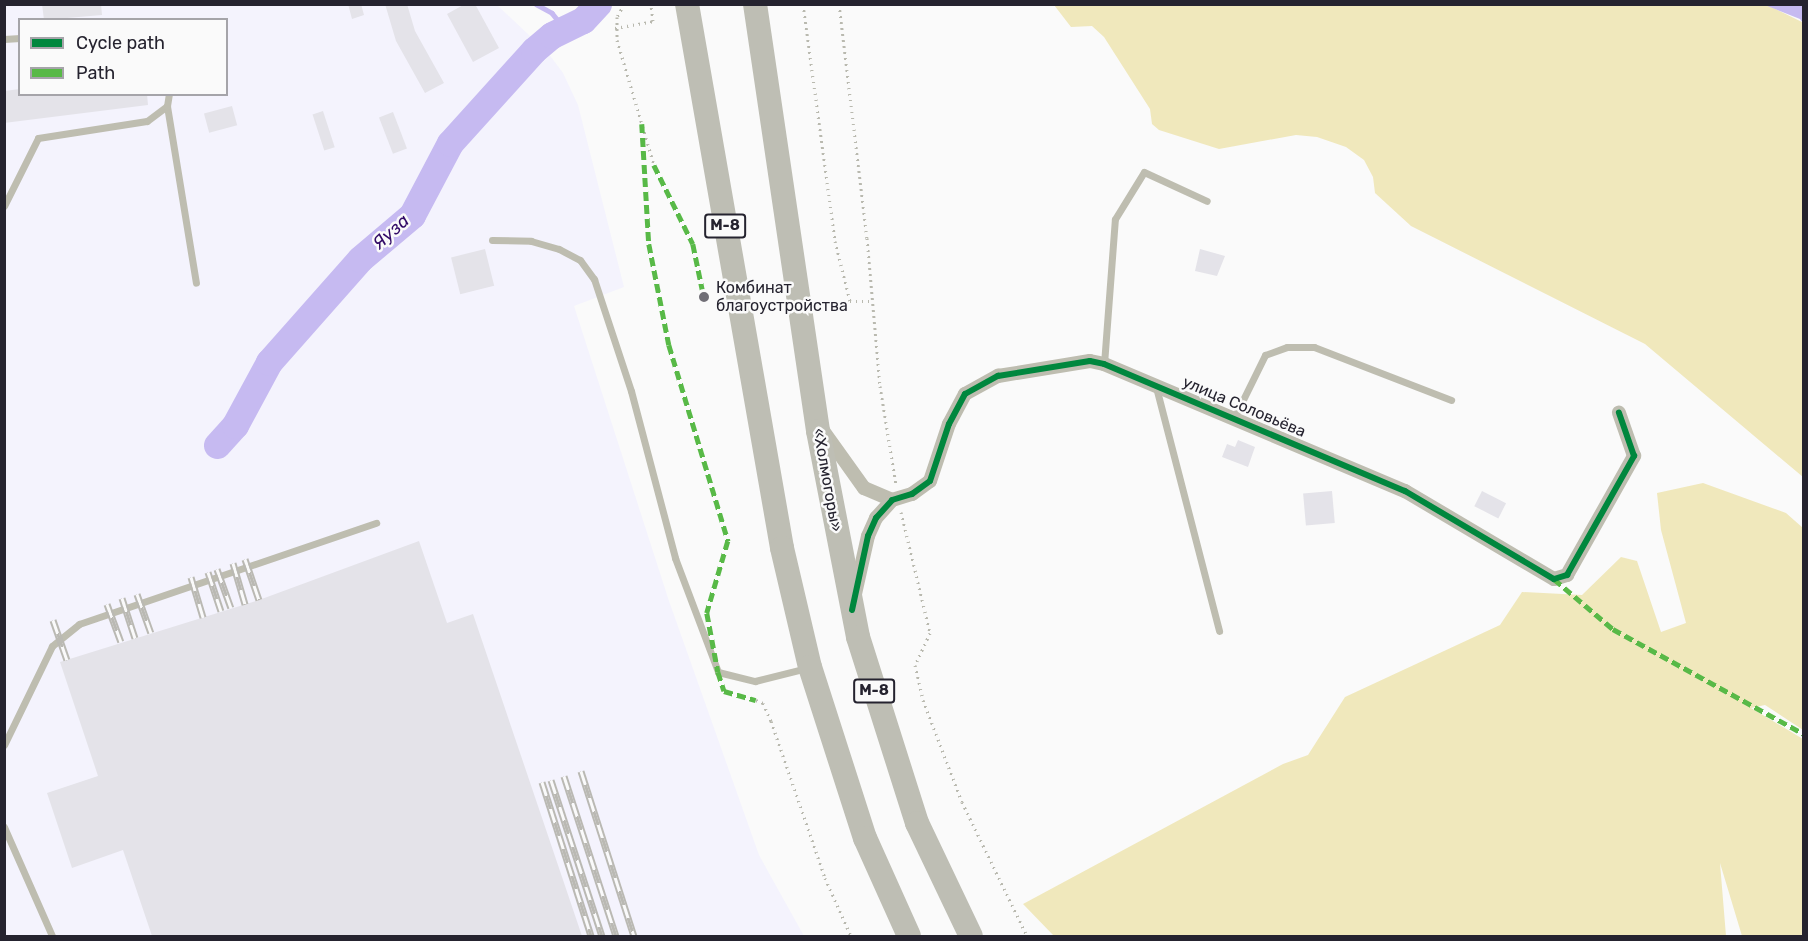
<!DOCTYPE html>
<html>
<head>
<meta charset="utf-8">
<style>
	body { margin:0 }
	#map { position:relative; width:1808px; height:941px; overflow:hidden; background:#fafafa; font-family:Rubik,sans-serif }
	div>[style] { position:absolute }
	.built>* { inset:0; background:#f4f3fd }
	.green>* { inset:0; background:#f0e8bc }
	.water>* { inset:0; background:#c6baf1 }
	.stream>* { height:4.5px; margin:-2.25px; padding:0 2.25px; transform-origin:2.25px; border-radius:2.25px; background:#c6baf1 }
	.river>* { height:27px; margin:-13.5px; padding:0 13.5px; transform-origin:13.5px; border-radius:13.5px; background:#c6baf1 }
	.building>* { inset:0; background:#e4e3e9; transform-origin:0 0 }
	.path>* { height:3px; margin-top:-1.5px; transform-origin:0; background:repeating-linear-gradient(90deg,#b9b9af 0 1.5px,transparent 0 6px) }
	.lane>* { height:7px; margin:-3.5px; padding:0 3.5px; transform-origin:3.5px; border-radius:3.5px; background:#bebdb0 }
	.street>* { height:14px; margin:-7px; padding:0 7px; transform-origin:7px; border-radius:7px; background:#bebdb0 }
	.highway>* { height:24px; margin:-12px; padding:0 12px; transform-origin:12px; border-radius:12px; background:#bebeb4 }
	.rail>* { height:7px; margin-top:-3.5px; transform-origin:0; background:repeating-linear-gradient(90deg,#fafafa 0 14px,#bab9b3 0 28px); box-sizing:border-box; border-block:2px solid #bab9b3 }
	.quiet>* { height:4.5px; margin-top:-2.25px; transform-origin:0; background:repeating-linear-gradient(90deg,#58b947 0 9px,transparent 0 13.5px) }
	.cycleway>* { height:6px; margin:-3px; padding:0 3px; transform-origin:3px; border-radius:3px; background:#00873e }
	.dots>* { width:16px; height:16px; translate:-50% -50%; box-sizing:border-box; border:3px solid #fafafa; border-radius:50% }
	span { translate:-50% -50%; white-space:nowrap; text-align:center; line-height:1.15; -webkit-text-stroke:5px #fafafa; paint-order:stroke }
	.shield-label span { padding:2px 4px; background:#fafafa; border:2px solid; border-radius:4px; -webkit-text-stroke-width:0 }
	.shield-label { font-size:15px; color:#25232f; font-weight:700 }
	.poi-label { font-size:16px; color:#25232f }
	.left { translate:0 -50%; text-align:left }
	.street-label { font-size:16px; color:#25232f }
	.water-label { font-size:18px; color:#310966; font-style:italic }
	.frame { position:absolute; inset:0; border:6px solid #25232f; pointer-events:none }
	.legend { position:absolute; left:18px; top:18px; width:210px; height:78px; box-sizing:border-box; background:#fafafa; border:2px solid #a5a4a9; margin:0; padding:8px 10px; list-style:none; font-size:18px; color:#25232f }
	.legend li { display:flex; align-items:center; gap:12px; height:30px }
	.legend b { width:30px; border:2px solid #a5a4a9 }
</style>
</head>
<body>
<div id="map">
	<div class="built">
		<i style="clip-path:polygon(evenodd,5px 5px,497px 5px,548px 53px,563px 73px,578px 105px,624px 287px,574px 306px,669px 601px,759px 855px,804px 936px,5px 936px,5px 5px,20px 20px,226px 20px,226px 94px,20px 94px,20px 20px)"></i>
	</div>
	<div class="green">
		<i style="clip-path:polygon(1765px 4px,1804px 23px,1803px 477px,1645px 344px,1411px 226px,1375px 193px,1373px 177px,1364px 160px,1346px 147px,1317px 137px,1296px 135px,1219px 149px,1159px 130px,1152px 124px,1150px 109px,1104px 37px,1092px 26px,1071px 27px,1054px 5px)"></i>
		<i style="clip-path:polygon(1703px 483px,1786px 513px,1803px 528px,1803px 730px,1765px 705px,1751px 708px,1803px 739px,1803px 936px,1742px 936px,1720px 863px,1726px 936px,1054px 936px,1023px 904px,1283px 764px,1308px 755px,1345px 697px,1500px 625px,1522px 592px,1582px 595px,1621px 557px,1637px 561px,1661px 632px,1686px 623px,1661px 530px,1657px 493px)"></i>
	</div>
	<div class="water">
		<i style="clip-path:polygon(1765px 5px,1803px 5px,1803px 23px,1800px 19px)"></i>
	</div>
	<div class="stream">
		<i style="left:536px;top:4px;width:18px;rotate:29deg"></i>
		<i style="left:552px;top:13px;width:21px;rotate:51deg"></i>
	</div>
	<div class="river">
		<i style="left:217px;top:445px;width:27px;rotate:-48deg"></i>
		<i style="left:235px;top:425px;width:72px;rotate:-61.6deg"></i>
		<i style="left:269px;top:362px;width:137px;rotate:-48.5deg"></i>
		<i style="left:360px;top:259px;width:68px;rotate:-40.2deg"></i>
		<i style="left:412px;top:215px;width:81px;rotate:-62.2deg"></i>
		<i style="left:450px;top:143px;width:125px;rotate:-47.9deg"></i>
		<i style="left:534px;top:50px;width:23px;rotate:-40deg"></i>
		<i style="left:552px;top:35px;width:34px;rotate:-26deg"></i>
		<i style="left:583px;top:20px;width:22px;rotate:-47deg"></i>
	</div>
	<div class="building">
		<i style="clip-path:polygon(42px 4px,101px 4px,102px 15px,44px 20px)"></i>
		<i style="clip-path:polygon(348px 4px,361px 4px,364px 15px,352px 19px)"></i>
		<i style="clip-path:polygon(385px 4px,407px 4px,415px 31px,444px 83px,425px 93px,396px 41px)"></i>
		<i style="clip-path:polygon(465px 4px,475px 4px,499px 48px,473px 62px,447px 14px)"></i>
		<i style="clip-path:polygon(20px 89px,20px 94px,147px 94px,148px 105px,4px 123px,4px 91px)"></i>
		<i style="left:232px;top:106px;width:20px;height:29px;rotate:75deg"></i>
		<i style="left:323px;top:111px;width:38px;height:11px;rotate:72deg"></i>
		<i style="left:393px;top:112px;width:39px;height:15px;rotate:69deg"></i>
		<i style="left:485px;top:249px;width:38px;height:35px;rotate:76deg"></i>
		<i style="clip-path:polygon(1200px 249px,1225px 256px,1217px 276px,1195px 271px)"></i>
		<i style="clip-path:polygon(1238px 440px,1255px 447px,1248px 467px,1222px 457px,1227px 444px,1235px 447px)"></i>
		<i style="left:1332px;top:491px;width:32px;height:29px;rotate:85deg"></i>
		<i style="left:1482px;top:491px;width:27px;height:17px;rotate:27deg"></i>
		<i style="clip-path:polygon(419px 541px,447px 623px,473px 614px,582px 936px,152px 936px,123px 850px,72px 868px,47px 793px,98px 776px,60px 662px,259px 600px)"></i>
	</div>
	<div class="path">
		<i style="left:624px;top:4px;width:15px;rotate:118deg"></i>
		<i style="left:617px;top:17px;width:23px;rotate:90deg"></i>
		<i style="left:617px;top:40px;width:130px;rotate:73.5deg"></i>
		<i style="left:803px;top:4px;width:239px;rotate:82.3deg"></i>
		<i style="left:835px;top:241px;width:62px;rotate:76deg"></i>
		<i style="left:850px;top:301px;width:22px"></i>
		<i style="left:839px;top:4px;width:236px;rotate:83.2deg"></i>
		<i style="left:867px;top:238px;width:149px;rotate:85deg"></i>
		<i style="left:880px;top:386px;width:100px;rotate:80.8deg"></i>
		<i style="left:615px;top:28px;width:39px;rotate:-10deg"></i>
		<i style="left:653px;top:21px;width:17px;rotate:-97deg"></i>
		<i style="left:901px;top:512px;width:124px;rotate:76.5deg"></i>
		<i style="left:930px;top:633px;width:35px;rotate:115deg"></i>
		<i style="left:915px;top:665px;width:36px;rotate:77deg"></i>
		<i style="left:923px;top:700px;width:109px;rotate:69.1deg"></i>
		<i style="left:962px;top:802px;width:149px;rotate:64.1deg"></i>
		<i style="left:756px;top:700px;width:8px;rotate:23deg"></i>
		<i style="left:763px;top:703px;width:20px;rotate:66deg"></i>
		<i style="left:771px;top:721px;width:166px;rotate:71deg"></i>
		<i style="left:825px;top:878px;width:64px;rotate:65.9deg"></i>
	</div>
	<div class="lane">
		<i style="left:4px;top:39px;width:16px;rotate:-4deg"></i>
		<i style="left:167px;top:106px;width:179px;rotate:80.7deg"></i>
		<i style="left:4px;top:206px;width:76px;rotate:-63.4deg"></i>
		<i style="left:38px;top:138px;width:110px;rotate:-8.9deg"></i>
		<i style="left:147px;top:121px;width:25px;rotate:-37deg"></i>
		<i style="left:167px;top:106px;width:12px;rotate:-81deg"></i>
		<i style="left:492px;top:240px;width:39px;rotate:1deg"></i>
		<i style="left:531px;top:241px;width:29px;rotate:16deg"></i>
		<i style="left:559px;top:249px;width:24px;rotate:28deg"></i>
		<i style="left:580px;top:260px;width:24px;rotate:54deg"></i>
		<i style="left:594px;top:279px;width:118px;rotate:71.7deg"></i>
		<i style="left:631px;top:391px;width:173px;rotate:75.2deg"></i>
		<i style="left:675px;top:558px;width:122px;rotate:69.3deg"></i>
		<i style="left:718px;top:672px;width:38px;rotate:14deg"></i>
		<i style="left:755px;top:681px;width:54px;rotate:-14deg"></i>
		<i style="left:1104px;top:364px;width:145px;rotate:-85.7deg"></i>
		<i style="left:1115px;top:219px;width:55px;rotate:-58.3deg"></i>
		<i style="left:1144px;top:172px;width:69px;rotate:24.7deg"></i>
		<i style="left:1156px;top:387px;width:252px;rotate:75.5deg"></i>
		<i style="left:1235px;top:416px;width:68px;rotate:-63.8deg"></i>
		<i style="left:1265px;top:355px;width:23px;rotate:-20deg"></i>
		<i style="left:1287px;top:347px;width:27px"></i>
		<i style="left:1314px;top:347px;width:147px;rotate:21.1deg"></i>
		<i style="left:4px;top:745px;width:110px;rotate:-64.1deg"></i>
		<i style="left:52px;top:646px;width:35px;rotate:-39deg"></i>
		<i style="left:79px;top:624px;width:314px;rotate:-18.8deg"></i>
		<i style="left:4px;top:827px;width:119px;rotate:66.2deg"></i>
	</div>
	<div class="street">
		<i style="left:824px;top:432px;width:69px;rotate:54.5deg"></i>
		<i style="left:864px;top:488px;width:30px;rotate:23deg"></i>
		<i style="left:855px;top:594px;width:59px;rotate:-77.4deg"></i>
		<i style="left:868px;top:536px;width:20px;rotate:-66deg"></i>
		<i style="left:876px;top:518px;width:24px;rotate:-48deg"></i>
		<i style="left:892px;top:500px;width:21px;rotate:-17deg"></i>
		<i style="left:912px;top:494px;width:22px;rotate:-36deg"></i>
		<i style="left:930px;top:481px;width:60px;rotate:-71.6deg"></i>
		<i style="left:949px;top:424px;width:34px;rotate:-62deg"></i>
		<i style="left:965px;top:394px;width:38px;rotate:-29deg"></i>
		<i style="left:998px;top:376px;width:93px;rotate:-9.3deg"></i>
		<i style="left:1090px;top:361px;width:14px;rotate:12deg"></i>
		<i style="left:1104px;top:364px;width:327px;rotate:22.9deg"></i>
		<i style="left:1405px;top:491px;width:173px;rotate:30.6deg"></i>
		<i style="left:1554px;top:579px;width:14px;rotate:-17deg"></i>
		<i style="left:1567px;top:575px;width:137px;rotate:-60.6deg"></i>
		<i style="left:1634px;top:456px;width:46px;rotate:-109.2deg"></i>
	</div>
	<div class="highway">
		<i style="left:687px;top:4px;width:552px;rotate:80.09deg"></i>
		<i style="left:782px;top:548px;width:122px;rotate:76.8deg"></i>
		<i style="left:810px;top:667px;width:180px;rotate:72.2deg"></i>
		<i style="left:865px;top:838px;width:107px;rotate:65.8deg"></i>
		<i style="left:755px;top:4px;width:432px;rotate:81.6deg"></i>
		<i style="left:818px;top:431px;width:210px;rotate:79deg"></i>
		<i style="left:858px;top:637px;width:195px;rotate:72.4deg"></i>
		<i style="left:917px;top:823px;width:125px;rotate:64.5deg"></i>
	</div>
	<div class="rail">
		<i style="left:245px;top:559px;width:43px;rotate:71.1deg"></i>
		<i style="left:233px;top:563px;width:43px;rotate:73.7deg"></i>
		<i style="left:217px;top:569px;width:41px;rotate:70.3deg"></i>
		<i style="left:208px;top:572px;width:41px;rotate:71.6deg"></i>
		<i style="left:191px;top:577px;width:42px;rotate:73.3deg"></i>
		<i style="left:137px;top:594px;width:41px;rotate:70.3deg"></i>
		<i style="left:122px;top:598px;width:42px;rotate:72deg"></i>
		<i style="left:107px;top:604px;width:40px;rotate:69.8deg"></i>
		<i style="left:53px;top:620px;width:42px;rotate:70.7deg"></i>
		<i style="left:581px;top:771px;width:173px;rotate:72.2deg"></i>
		<i style="left:564px;top:776px;width:168px;rotate:72deg"></i>
		<i style="left:551px;top:780px;width:164px;rotate:71.9deg"></i>
		<i style="left:542px;top:782px;width:162px;rotate:72.3deg"></i>
	</div>
	<div class="quiet">
		<i style="left:642px;top:124px;width:120px;rotate:86.7deg"></i>
		<i style="left:649px;top:244px;width:103px;rotate:78.8deg"></i>
		<i style="left:669px;top:345px;width:205px;rotate:73.2deg"></i>
		<i style="left:728px;top:541px;width:75px;rotate:106.3deg"></i>
		<i style="left:707px;top:613px;width:60px;rotate:79.4deg"></i>
		<i style="left:718px;top:672px;width:20px;rotate:72deg"></i>
		<i style="left:724px;top:691px;width:33px;rotate:16deg"></i>
		<i style="left:654px;top:165px;width:88px;rotate:63.7deg"></i>
		<i style="left:693px;top:244px;width:54px;rotate:78.3deg"></i>
		<i style="left:1554px;top:579px;width:77px;rotate:40.3deg"></i>
		<i style="left:1613px;top:629px;width:218px;rotate:28.8deg"></i>
	</div>
	<div class="cycleway">
		<i style="left:852px;top:610px;width:76px;rotate:-77.8deg"></i>
		<i style="left:868px;top:536px;width:20px;rotate:-66deg"></i>
		<i style="left:876px;top:518px;width:24px;rotate:-48deg"></i>
		<i style="left:892px;top:500px;width:21px;rotate:-17deg"></i>
		<i style="left:912px;top:494px;width:22px;rotate:-36deg"></i>
		<i style="left:930px;top:481px;width:60px;rotate:-71.6deg"></i>
		<i style="left:949px;top:424px;width:34px;rotate:-62deg"></i>
		<i style="left:965px;top:394px;width:38px;rotate:-29deg"></i>
		<i style="left:998px;top:376px;width:93px;rotate:-9.3deg"></i>
		<i style="left:1090px;top:361px;width:14px;rotate:12deg"></i>
		<i style="left:1104px;top:364px;width:327px;rotate:22.9deg"></i>
		<i style="left:1405px;top:491px;width:173px;rotate:30.6deg"></i>
		<i style="left:1554px;top:579px;width:14px;rotate:-17deg"></i>
		<i style="left:1567px;top:575px;width:137px;rotate:-60.6deg"></i>
		<i style="left:1634px;top:456px;width:46px;rotate:-109.2deg"></i>
	</div>
	<div class="dots">
		<i style="left:704px;top:297px;background:#706e76"></i>
	</div>
	<div class="shield-label">
		<span style="left:725px;top:226px">М-8</span>
		<span style="left:874px;top:691px">М-8</span>
	</div>
	<div class="poi-label">
		<span class="left" style="left:716px;top:297px">Комбинат<br>благоустройства</span>
	</div>
	<div class="street-label">
		<span style="left:1244px;top:407px;rotate:23deg">улица Соловьёва</span>
		<span style="left:827px;top:480px;rotate:80deg">«Холмогоры»</span>
	</div>
	<div class="water-label">
		<span style="left:391px;top:232px;rotate:-42deg">Яуза</span>
	</div>
	<div class="frame"></div>
	<ul class="legend">
	<li><b style="height:8px;background:#00873e"></b>Cycle path</li>
	<li><b style="height:8px;background:#58b947"></b>Path</li>
	</ul>
</div>
</body>
</html>
